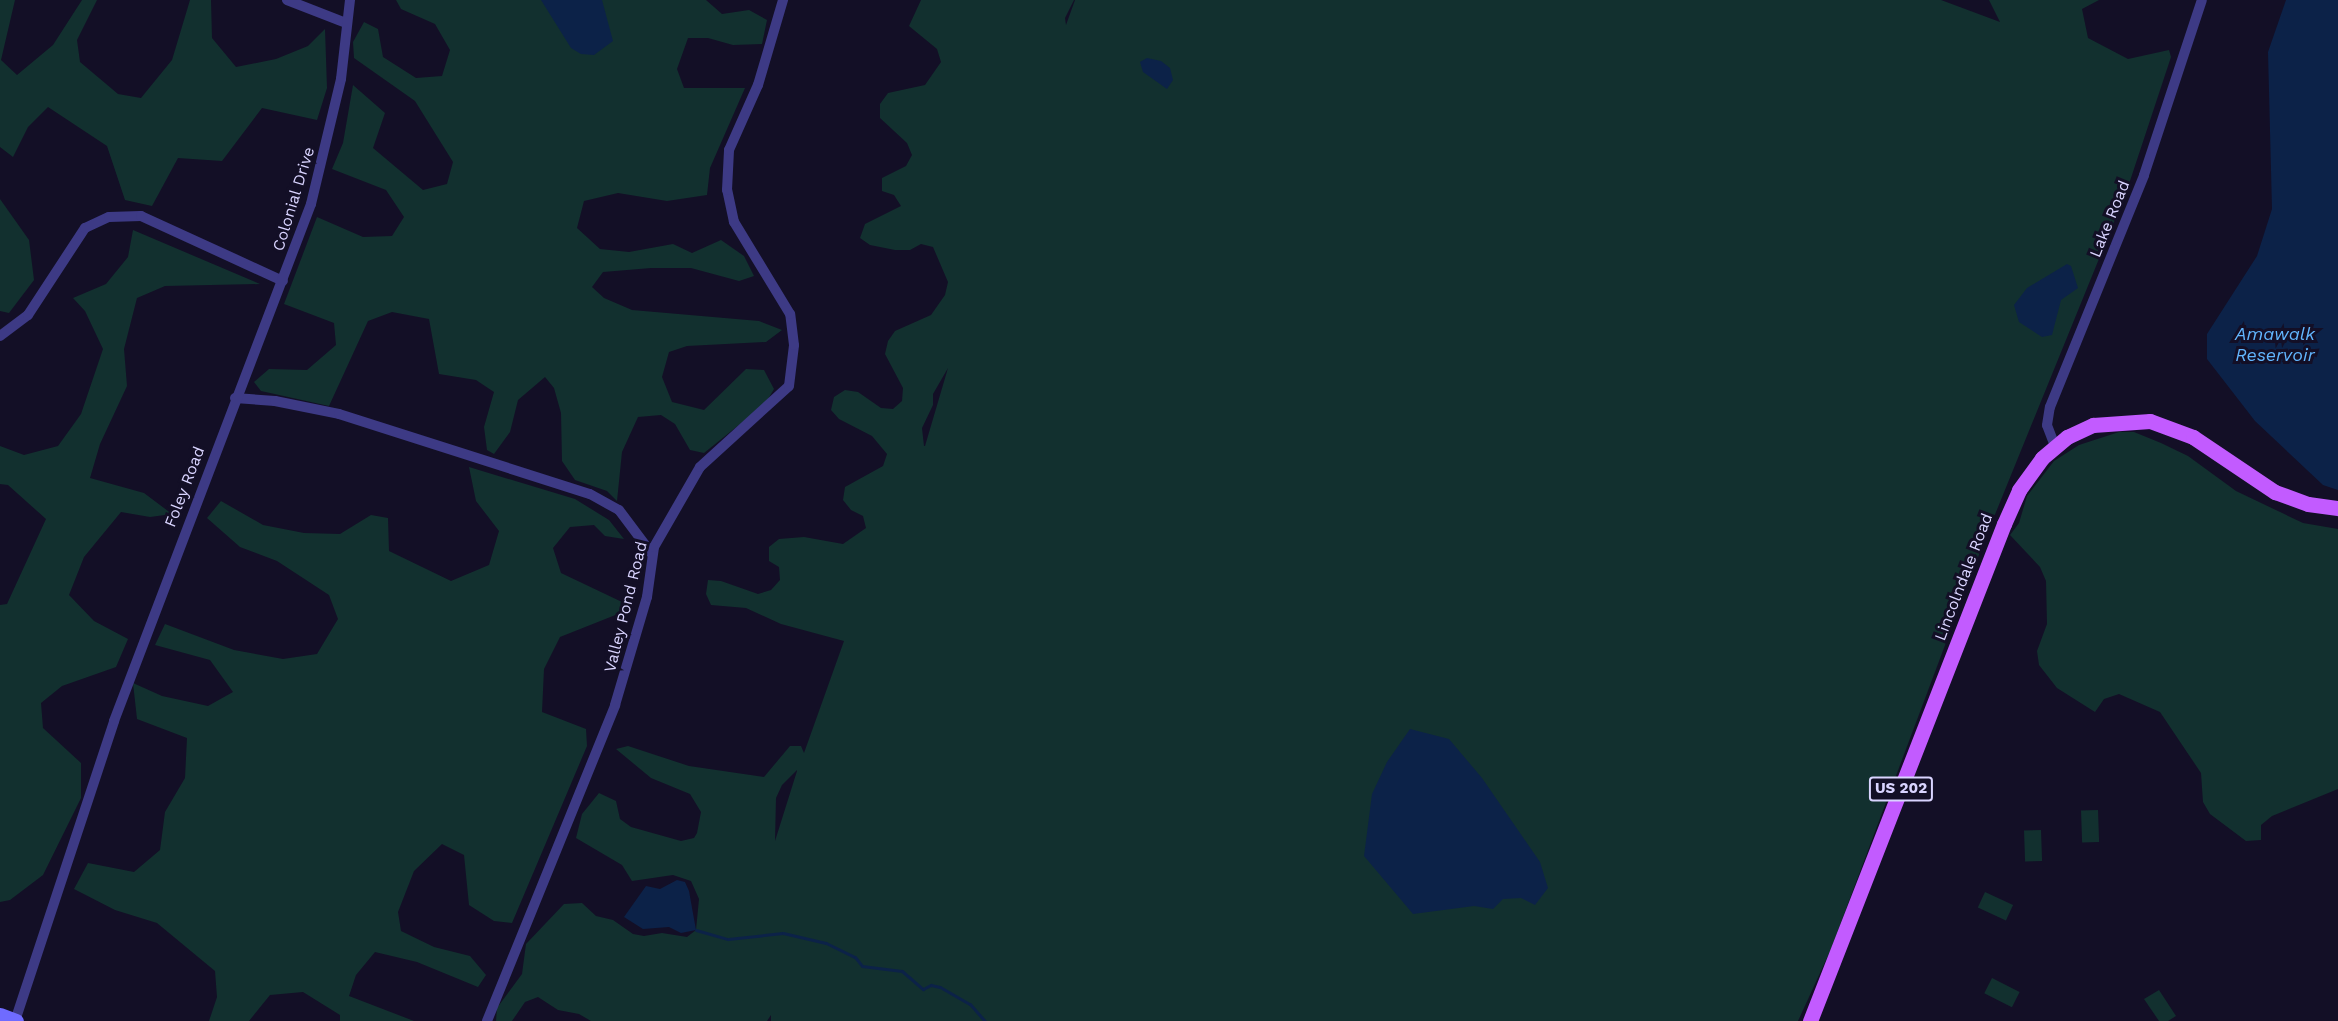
<!DOCTYPE html>
<html>
<head>
<meta charset="utf-8">
<style>
	body { margin:0 }
	#map { position:relative; width:2338px; height:1021px; overflow:hidden; background:#130f26; font-family:"Work Sans",sans-serif }
	div>[style] { position:absolute }
	.green>* { inset:0; background:#12302f; transform-origin:0 0 }
	.water>* { inset:0; background:#0c2248 }
	.stream>* { height:3px; margin:-1.5px; padding:0 1.5px; transform-origin:1.5px; border-radius:1.5px; background:#0c2248 }
	.minor>* { height:10px; margin:-5px; padding:0 5px; transform-origin:5px; border-radius:5px; background:#3d3a85 }
	.secondary>* { height:15px; margin:-7.5px; padding:0 7.5px; transform-origin:7.5px; border-radius:7.5px; background:#6f6bff }
	.primary>* { height:15px; margin:-7.5px; padding:0 7.5px; transform-origin:7.5px; border-radius:7.5px; background:#c25bff }
	span { translate:-50% -50%; white-space:nowrap; text-align:center; line-height:1.15; -webkit-text-stroke:6px #130f26; paint-order:stroke }
	.shield-label span { padding:2px 4px; background:#130f26; border:2px solid; border-radius:4px; -webkit-text-stroke-width:0 }
	.shield-label { font-size:15px; color:#d9d4ff; font-weight:700 }
	.street-label { font-size:16px; color:#d9d4ff }
	.water-label { font-size:18px; color:#62b6ff; font-style:italic }
</style>
</head>
<body>
<div id="map">
	<div class="green">
		<i style="clip-path:polygon(0 0,15px 0,1px 60px,17px 75px,53px 45px,82px 0,97px 0,77px 40px,80px 62px,118px 94px,141px 98px,172px 60px,190px 0,211px 0,212px 38px,236px 67px,276px 59px,308px 46px,325px 29px,327px 88px,317px 120px,262px 108px,222px 161px,178px 158px,152px 206px,125px 200px,107px 146px,48px 107px,28px 127px,13px 157px,0 147px)"></i>
		<i style="clip-path:polygon(396px 0,706px 0,722px 14px,749px 10px,767px 20px,762px 44px,733px 45px,708px 38px,688px 38px,677px 69px,684px 88px,745px 88px,710px 168px,707px 195px,667px 201px,618px 193px,584px 201px,577px 228px,600px 249px,629px 252px,673px 244px,692px 253px,721px 240px,744px 256px,754px 276px,739px 281px,691px 268px,651px 268px,603px 272px,592px 287px,604px 298px,632px 310px,759px 321px,782px 330px,766px 342px,687px 346px,669px 352px,662px 377px,672px 402px,704px 410px,746px 369px,764px 370px,774px 389px,765px 404px,704px 453px,690px 450px,675px 424px,661px 415px,638px 417px,622px 452px,617px 501px,607px 491px,575px 480px,562px 461px,561px 413px,554px 388px,545px 377px,518px 400px,510px 432px,494px 454px,487px 450px,484px 427px,494px 392px,476px 380px,439px 374px,429px 319px,392px 312px,368px 321px,329px 406px,261px 391px,254px 382px,269px 369px,307px 370px,336px 345px,334px 323px,284px 304px,317px 217px,363px 237px,392px 236px,404px 217px,386px 190px,332px 169px,343px 143px,353px 85px,385px 113px,373px 148px,423px 190px,447px 184px,453px 162px,415px 101px,354px 58px,353px 42px,364px 22px,378px 29px,383px 57px,416px 78px,442px 76px,450px 50px,435px 24px,401px 9px)"></i>
		<i style="clip-path:polygon(evenodd,921px 0,1074px 0,1065px 18px,1066px 25px,1075px 0,1941px 0,2000px 22px,1989px 0,2099px 0,2082px 9px,2088px 38px,2128px 59px,2169px 50px,2171px 57px,2127px 190px,1983px 544px,1831px 949px,1798px 1021px,771px 1021px,771px 1015px,767px 1021px,591px 1021px,579px 1014px,558px 1010px,538px 997px,525px 1002px,512px 1021px,496px 1021px,497px 1008px,522px 974px,526px 944px,564px 904px,582px 903px,596px 916px,613px 920px,633px 934px,644px 936px,662px 933px,687px 937px,696px 930px,699px 899px,691px 881px,673px 875px,632px 881px,622px 865px,576px 838px,582px 814px,599px 793px,616px 801px,620px 819px,631px 827px,681px 841px,694px 838px,697px 833px,701px 812px,690px 794px,651px 778px,616px 749px,628px 746px,689px 766px,764px 777px,790px 746px,801px 746px,804px 753px,844px 641px,781px 624px,746px 608px,711px 605px,706px 594px,708px 580px,721px 581px,758px 594px,771px 590px,780px 580px,779px 567px,769px 561px,769px 547px,779px 539px,804px 537px,843px 544px,866px 528px,863px 516px,851px 510px,843px 500px,845px 487px,883px 466px,887px 454px,872px 436px,839px 419px,831px 410px,834px 397px,845px 390px,858px 392px,881px 408px,893px 409px,902px 401px,903px 388px,885px 354px,888px 341px,895px 331px,931px 315px,945px 295px,948px 282px,933px 247px,921px 244px,910px 250px,895px 250px,870px 245px,860px 238px,865px 224px,901px 206px,894px 195px,882px 191px,882px 178px,906px 166px,912px 155px,907px 143px,880px 118px,880px 104px,888px 93px,925px 85px,941px 62px,937px 49px,909px 26px,921px 0,948px 368px,925px 446px,924px 446px,922px 428px,933px 405px,933px 394px,948px 368px,921px 0,797px 770px,797px 771px,775px 841px,776px 798px,782px 785px,797px 770px)"></i>
		<i style="clip-path:polygon(0 199px,29px 240px,34px 280px,9px 313px,0 311px)"></i>
		<i style="clip-path:polygon(133px 230px,260px 284px,165px 286px,137px 298px,124px 349px,127px 386px,100px 444px,90px 478px,144px 493px,172px 514px,150px 517px,121px 512px,84px 557px,69px 595px,94px 621px,128px 639px,116px 667px,62px 686px,41px 703px,43px 728px,81px 763px,81px 798px,43px 875px,10px 900px,0 902px,0 605px,7px 604px,46px 519px,8px 485px,0 484px,0 446px,24px 455px,58px 446px,81px 414px,103px 349px,85px 311px,73px 298px,106px 284px,128px 257px)"></i>
		<i style="clip-path:polygon(2119px 432px,2134px 432px,2161px 443px,2188px 456px,2236px 491px,2303px 523px,2338px 529px,2338px 789px,2272px 816px,2261px 825px,2261px 840px,2246px 841px,2210px 814px,2203px 802px,2201px 773px,2160px 712px,2119px 694px,2104px 699px,2095px 712px,2057px 688px,2039px 665px,2037px 651px,2047px 624px,2046px 581px,2040px 567px,2010px 535px,2019px 523px,2027px 496px,2054px 461px,2079px 445px)"></i>
		<i style="clip-path:polygon(469px 467px,575px 499px,609px 520px,624px 539px,605px 536px,594px 525px,570px 527px,553px 548px,561px 573px,622px 602px,623px 612px,560px 637px,544px 669px,542px 712px,586px 729px,587px 746px,512px 923px,494px 921px,469px 905px,464px 855px,442px 844px,414px 871px,398px 912px,401px 931px,434px 947px,470px 956px,486px 975px,478px 987px,417px 962px,375px 952px,356px 975px,349px 996px,414px 1021px,340px 1021px,340px 1015px,303px 992px,270px 995px,249px 1021px,209px 1021px,217px 997px,215px 971px,157px 923px,115px 910px,74px 889px,88px 863px,134px 872px,160px 850px,165px 812px,185px 778px,187px 738px,137px 719px,133px 683px,162px 696px,208px 706px,233px 692px,210px 660px,155px 645px,165px 624px,234px 650px,283px 659px,317px 654px,338px 619px,329px 595px,277px 561px,240px 547px,207px 518px,221px 501px,263px 525px,304px 533px,340px 534px,371px 515px,388px 518px,389px 551px,451px 581px,489px 565px,499px 531px,476px 501px)"></i>
		<i style="left:2098px;top:810px;width:32px;height:17px;rotate:88deg"></i>
		<i style="left:2041px;top:830px;width:31px;height:17px;rotate:88deg"></i>
		<i style="left:1985px;top:892px;width:31px;height:17px;rotate:25deg"></i>
		<i style="left:1992px;top:978px;width:31px;height:17px;rotate:27deg"></i>
		<i style="clip-path:polygon(2159px 990px,2176px 1016px,2168px 1021px,2159px 1021px,2144px 999px)"></i>
	</div>
	<div class="water">
		<i style="clip-path:polygon(541px 0,602px 0,613px 41px,594px 55px,581px 54px,571px 48px)"></i>
		<i style="clip-path:polygon(2286px 0,2338px 0,2338px 490px,2323px 485px,2255px 421px,2207px 359px,2207px 334px,2257px 256px,2272px 209px,2268px 52px)"></i>
		<i style="clip-path:polygon(1147px 58px,1161px 61px,1170px 68px,1173px 80px,1167px 89px,1143px 72px,1140px 62px)"></i>
		<i style="clip-path:polygon(2067px 264px,2071px 266px,2078px 288px,2061px 300px,2052px 335px,2042px 337px,2019px 322px,2014px 305px,2027px 288px)"></i>
		<i style="clip-path:polygon(1410px 729px,1449px 739px,1482px 778px,1540px 862px,1548px 888px,1535px 905px,1521px 898px,1503px 899px,1493px 909px,1474px 906px,1413px 914px,1364px 856px,1372px 794px,1387px 762px)"></i>
		<i style="clip-path:polygon(677px 880px,685px 882px,689px 891px,696px 930px,681px 933px,669px 927px,643px 929px,624px 917px,646px 886px,660px 889px)"></i>
	</div>
	<div class="stream">
		<i style="left:696px;top:930px;width:33px;rotate:16deg"></i>
		<i style="left:728px;top:939px;width:55px;rotate:-6.2deg"></i>
		<i style="left:783px;top:933px;width:44px;rotate:13.1deg"></i>
		<i style="left:826px;top:943px;width:32px;rotate:26deg"></i>
		<i style="left:855px;top:957px;width:11px;rotate:52deg"></i>
		<i style="left:862px;top:966px;width:40px;rotate:7.1deg"></i>
		<i style="left:902px;top:971px;width:28px;rotate:41deg"></i>
		<i style="left:923px;top:989px;width:9px;rotate:-27deg"></i>
		<i style="left:931px;top:985px;width:9px;rotate:13deg"></i>
		<i style="left:940px;top:987px;width:34px;rotate:30deg"></i>
		<i style="left:970px;top:1004px;width:23px;rotate:49deg"></i>
	</div>
	<div class="minor">
		<i style="left:287px;top:0;width:63px;rotate:21.3deg"></i>
		<i style="left:0;top:336px;width:35px;rotate:-37deg"></i>
		<i style="left:28px;top:315px;width:104px;rotate:-56.8deg"></i>
		<i style="left:85px;top:228px;width:26px;rotate:-25deg"></i>
		<i style="left:109px;top:217px;width:32px;rotate:-2deg"></i>
		<i style="left:141px;top:216px;width:156px;rotate:24.6deg"></i>
		<i style="left:235px;top:398px;width:40px;rotate:4.3deg"></i>
		<i style="left:275px;top:401px;width:65px;rotate:11.5deg"></i>
		<i style="left:339px;top:414px;width:263px;rotate:17.7deg"></i>
		<i style="left:590px;top:494px;width:33px;rotate:29deg"></i>
		<i style="left:619px;top:510px;width:55px;rotate:53.1deg"></i>
		<i style="left:2055px;top:446px;width:22px;rotate:-111deg"></i>
		<i style="left:2047px;top:425px;width:18px;rotate:-81deg"></i>
		<i style="left:2050px;top:407px;width:250px;rotate:-67.9deg"></i>
		<i style="left:2144px;top:175px;width:184px;rotate:-71.7deg"></i>
		<i style="left:15px;top:1021px;width:316px;rotate:-71.7deg"></i>
		<i style="left:114px;top:721px;width:553px;rotate:-69.14deg"></i>
		<i style="left:311px;top:204px;width:129px;rotate:-76.5deg"></i>
		<i style="left:341px;top:79px;width:80px;rotate:-83.5deg"></i>
		<i style="left:487px;top:1021px;width:341px;rotate:-67.9deg"></i>
		<i style="left:615px;top:705px;width:113px;rotate:-73.5deg"></i>
		<i style="left:647px;top:597px;width:50px;rotate:-82deg"></i>
		<i style="left:654px;top:547px;width:92px;rotate:-60.1deg"></i>
		<i style="left:700px;top:467px;width:120px;rotate:-42.3deg"></i>
		<i style="left:789px;top:386px;width:41px;rotate:-83deg"></i>
		<i style="left:794px;top:345px;width:31px;rotate:-97deg"></i>
		<i style="left:790px;top:314px;width:108px;rotate:-121.3deg"></i>
		<i style="left:734px;top:222px;width:33px;rotate:-102deg"></i>
		<i style="left:727px;top:190px;width:40px;rotate:-87.1deg"></i>
		<i style="left:729px;top:150px;width:71px;rotate:-66deg"></i>
		<i style="left:758px;top:85px;width:89px;rotate:-73.6deg"></i>
	</div>
	<div class="secondary">
		<i style="left:0;top:1015px;width:17px;rotate:21deg"></i>
	</div>
	<div class="primary">
		<i style="left:1810px;top:1021px;width:534px;rotate:-68.68deg"></i>
		<i style="left:2004px;top:524px;width:37px;rotate:-66deg"></i>
		<i style="left:2019px;top:490px;width:39px;rotate:-54deg"></i>
		<i style="left:2042px;top:458px;width:33px;rotate:-40deg"></i>
		<i style="left:2067px;top:437px;width:29px;rotate:-25deg"></i>
		<i style="left:2093px;top:425px;width:57px;rotate:-4deg"></i>
		<i style="left:2150px;top:421px;width:46px;rotate:20.4deg"></i>
		<i style="left:2193px;top:437px;width:99px;rotate:33.9deg"></i>
		<i style="left:2275px;top:492px;width:35px;rotate:20deg"></i>
		<i style="left:2308px;top:504px;width:30px;rotate:8deg"></i>
	</div>
	<div class="shield-label">
		<span style="left:1901px;top:789px">US 202</span>
	</div>
	<div class="street-label">
		<span style="left:294px;top:199px;rotate:-73deg">Colonial Drive</span>
		<span style="left:2110px;top:219px;rotate:-68deg">Lake Road</span>
		<span style="left:185px;top:487px;rotate:-69deg">Foley Road</span>
		<span style="left:1964px;top:577px;rotate:-69deg">Lincolndale Road</span>
		<span style="left:626px;top:607px;rotate:-76deg">Valley Pond Road</span>
	</div>
	<div class="water-label">
		<span style="left:2275px;top:345px">Amawalk<br>Reservoir</span>
	</div>
</div>
</body>
</html>
